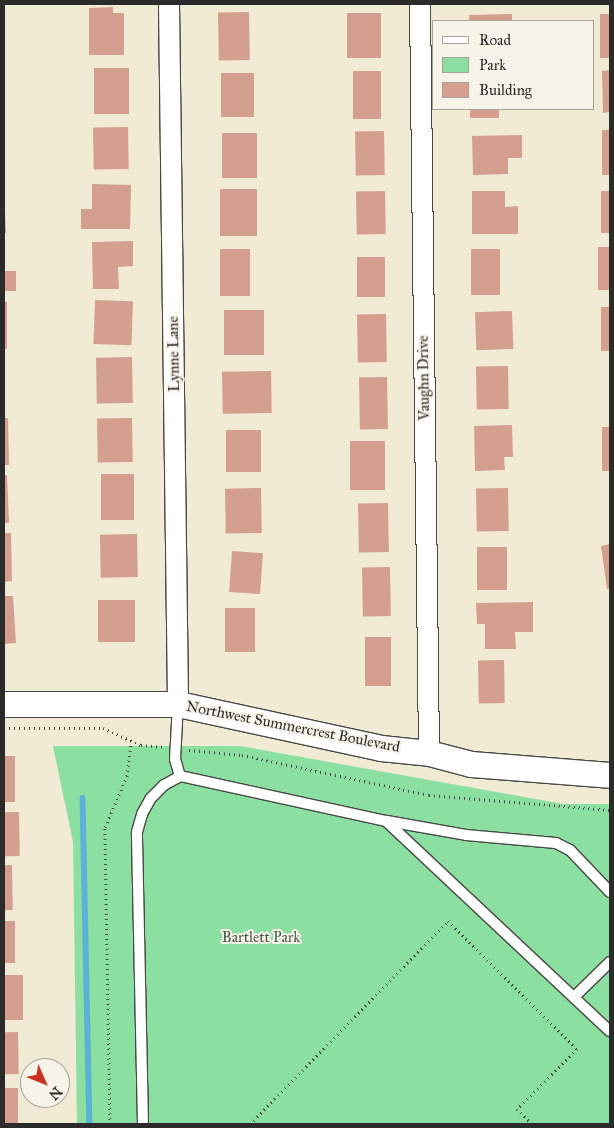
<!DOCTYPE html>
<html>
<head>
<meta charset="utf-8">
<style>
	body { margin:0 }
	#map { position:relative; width:614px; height:1128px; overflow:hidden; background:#f1ead4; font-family:"IM FELL Great Primer",serif }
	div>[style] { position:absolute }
	.green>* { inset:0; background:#8adfa1 }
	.stream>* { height:5.5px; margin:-2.75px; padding:0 2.75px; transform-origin:2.75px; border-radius:2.75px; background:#5cb1d8 }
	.building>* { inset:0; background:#d49f8e; transform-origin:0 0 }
	.path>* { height:3px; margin-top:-1.5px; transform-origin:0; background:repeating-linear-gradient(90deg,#494844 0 1px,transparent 0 5px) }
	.roads { filter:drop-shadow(1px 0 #494844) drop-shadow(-1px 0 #494844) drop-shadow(0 1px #494844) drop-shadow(0 -1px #494844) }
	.service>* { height:10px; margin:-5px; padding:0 5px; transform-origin:5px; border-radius:5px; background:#fff }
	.minor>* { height:20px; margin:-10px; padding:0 10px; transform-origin:10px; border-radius:10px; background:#fff }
	.tertiary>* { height:25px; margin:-12.5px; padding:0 12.5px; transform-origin:12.5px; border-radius:12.5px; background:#fff }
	span { translate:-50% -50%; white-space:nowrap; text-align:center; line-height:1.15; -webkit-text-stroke:4px #f7f3e8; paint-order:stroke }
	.street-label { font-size:15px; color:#2b2b2b }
	.park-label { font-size:15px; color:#435848 }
	.frame { position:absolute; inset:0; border:5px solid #2b2b2b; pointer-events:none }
	.legend { position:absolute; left:432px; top:20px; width:162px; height:90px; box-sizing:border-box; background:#f7f3e8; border:1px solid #a5a39c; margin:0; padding:6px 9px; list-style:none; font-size:15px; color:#2b2b2b }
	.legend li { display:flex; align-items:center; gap:10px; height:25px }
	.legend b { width:25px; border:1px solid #a5a39c }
	.north { position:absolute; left:20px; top:1058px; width:50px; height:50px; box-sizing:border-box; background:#f7f3e8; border:1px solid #a5a39c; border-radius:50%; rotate:134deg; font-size:14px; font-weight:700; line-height:20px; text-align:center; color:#2b2b2b }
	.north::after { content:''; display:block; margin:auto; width:18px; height:22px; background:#c8321e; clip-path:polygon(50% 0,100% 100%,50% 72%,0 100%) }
</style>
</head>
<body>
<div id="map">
	<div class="green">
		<i style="clip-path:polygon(53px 746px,240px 746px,563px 804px,610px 804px,610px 1124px,77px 1124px,73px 842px)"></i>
	</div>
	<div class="stream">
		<i style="left:83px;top:798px;width:326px;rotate:88.8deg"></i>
	</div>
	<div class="building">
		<i style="clip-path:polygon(113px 7px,113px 13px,124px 13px,124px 55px,89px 55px,89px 8px)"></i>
		<i style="left:249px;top:12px;width:48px;height:31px;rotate:89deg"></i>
		<i style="left:381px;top:13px;width:45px;height:34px;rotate:90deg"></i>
		<i style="clip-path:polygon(512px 14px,512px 21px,469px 21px,469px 15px)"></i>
		<i style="left:600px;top:14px;width:10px;height:44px"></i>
		<i style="left:129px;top:68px;width:46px;height:35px;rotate:90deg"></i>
		<i style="clip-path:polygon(610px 70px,610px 112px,603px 113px,602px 71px)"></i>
		<i style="left:381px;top:71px;width:48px;height:28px;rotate:90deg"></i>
		<i style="left:221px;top:73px;width:33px;height:44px"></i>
		<i style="left:470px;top:109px;width:29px;height:9px"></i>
		<i style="left:128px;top:127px;width:42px;height:35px;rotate:89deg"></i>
		<i style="left:602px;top:130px;width:8px;height:45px"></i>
		<i style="left:384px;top:131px;width:44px;height:29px;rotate:89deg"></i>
		<i style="left:222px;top:133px;width:35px;height:45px"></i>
		<i style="clip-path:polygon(522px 135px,522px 158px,508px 158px,508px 174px,473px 175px,472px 136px)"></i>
		<i style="clip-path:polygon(92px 184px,131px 185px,130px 229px,81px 229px,81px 209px,92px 209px)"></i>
		<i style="left:220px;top:189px;width:37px;height:47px"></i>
		<i style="left:385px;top:191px;width:43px;height:29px;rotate:89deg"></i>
		<i style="clip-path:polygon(472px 191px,505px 191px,505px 207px,518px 206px,518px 234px,472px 234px)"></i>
		<i style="left:601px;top:191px;width:9px;height:42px"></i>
		<i style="clip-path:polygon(4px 211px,5px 211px,6px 233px,4px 233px)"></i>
		<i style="clip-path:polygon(133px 241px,133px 266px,118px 267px,119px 289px,93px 289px,92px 242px)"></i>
		<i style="left:598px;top:247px;width:12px;height:43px"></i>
		<i style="left:250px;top:249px;width:47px;height:30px;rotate:90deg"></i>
		<i style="left:500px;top:249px;width:46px;height:29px;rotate:90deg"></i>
		<i style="left:357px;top:257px;width:28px;height:40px"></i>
		<i style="left:16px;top:271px;width:20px;height:12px;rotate:90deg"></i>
		<i style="left:95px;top:300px;width:38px;height:44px;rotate:2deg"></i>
		<i style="left:4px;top:302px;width:3px;height:47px"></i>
		<i style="left:601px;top:307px;width:9px;height:44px"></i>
		<i style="left:264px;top:310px;width:45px;height:40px;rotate:90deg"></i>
		<i style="left:512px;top:311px;width:38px;height:37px;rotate:88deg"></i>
		<i style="left:386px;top:314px;width:48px;height:29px;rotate:89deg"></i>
		<i style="left:132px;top:357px;width:46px;height:36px;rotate:89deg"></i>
		<i style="left:508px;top:366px;width:43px;height:32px;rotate:89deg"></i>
		<i style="left:271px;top:371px;width:42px;height:49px;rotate:89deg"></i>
		<i style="left:387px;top:377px;width:52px;height:28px;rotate:89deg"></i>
		<i style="clip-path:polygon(4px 418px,8px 418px,9px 465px,4px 465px)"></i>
		<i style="left:132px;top:418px;width:44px;height:35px;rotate:89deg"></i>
		<i style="clip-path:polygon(512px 425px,513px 457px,504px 457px,505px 470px,475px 471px,474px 426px)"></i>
		<i style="left:602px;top:427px;width:8px;height:44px"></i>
		<i style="left:261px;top:430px;width:42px;height:35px;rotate:90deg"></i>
		<i style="left:350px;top:441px;width:35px;height:49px"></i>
		<i style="left:134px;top:474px;width:46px;height:33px;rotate:90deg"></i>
		<i style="clip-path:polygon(4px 475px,7px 475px,9px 523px,4px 523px)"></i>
		<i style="left:261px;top:488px;width:45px;height:36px;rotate:89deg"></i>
		<i style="left:508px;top:488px;width:43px;height:32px;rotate:89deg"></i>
		<i style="left:388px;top:503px;width:49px;height:30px;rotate:89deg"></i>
		<i style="clip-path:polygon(4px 533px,11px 533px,12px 581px,4px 582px)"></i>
		<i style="left:137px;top:534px;width:43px;height:37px;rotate:89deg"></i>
		<i style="clip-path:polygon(610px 544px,610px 588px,607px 589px,601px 546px)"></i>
		<i style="left:507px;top:547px;width:43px;height:30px;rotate:90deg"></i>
		<i style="left:232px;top:551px;width:31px;height:41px;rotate:4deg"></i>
		<i style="left:390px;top:567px;width:49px;height:28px;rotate:89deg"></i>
		<i style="clip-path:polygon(4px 596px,13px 596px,16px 643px,4px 644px)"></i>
		<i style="left:98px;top:600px;width:37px;height:42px"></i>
		<i style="clip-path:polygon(533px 602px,533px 632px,515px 632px,516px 649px,485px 649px,485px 624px,477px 624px,476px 603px)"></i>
		<i style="left:255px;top:608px;width:44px;height:30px;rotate:90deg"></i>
		<i style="left:365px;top:637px;width:26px;height:49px"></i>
		<i style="left:504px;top:660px;width:43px;height:26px;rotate:89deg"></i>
		<i style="left:15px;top:756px;width:46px;height:11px;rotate:90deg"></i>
		<i style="left:19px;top:812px;width:44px;height:15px;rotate:89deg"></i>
		<i style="left:12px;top:865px;width:45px;height:8px;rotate:89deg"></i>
		<i style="left:4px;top:921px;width:11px;height:42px"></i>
		<i style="left:4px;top:975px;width:19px;height:45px"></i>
		<i style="left:18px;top:1032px;width:42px;height:14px;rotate:89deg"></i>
		<i style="left:4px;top:1088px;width:14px;height:36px"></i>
	</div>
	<div class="path">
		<i style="left:4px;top:728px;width:99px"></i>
		<i style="left:103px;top:728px;width:42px;rotate:24.1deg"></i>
		<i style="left:141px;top:745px;width:21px;rotate:5deg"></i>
		<i style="left:189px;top:750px;width:53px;rotate:5.4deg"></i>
		<i style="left:242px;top:755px;width:191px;rotate:12.1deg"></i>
		<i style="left:429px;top:795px;width:182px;rotate:4.7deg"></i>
		<i style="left:110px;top:1124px;width:297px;rotate:-91deg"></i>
		<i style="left:105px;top:827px;width:56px;rotate:-66.7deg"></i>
		<i style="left:127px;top:776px;width:35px;rotate:-83deg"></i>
		<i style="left:250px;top:1124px;width:284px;rotate:-45.7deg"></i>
		<i style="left:448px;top:921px;width:182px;rotate:44.8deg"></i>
		<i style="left:577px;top:1049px;width:85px;rotate:135deg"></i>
		<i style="left:517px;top:1109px;width:21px;rotate:45deg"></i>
	</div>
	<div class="roads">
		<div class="service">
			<i style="left:178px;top:704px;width:55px;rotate:93.1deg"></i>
			<i style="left:175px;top:759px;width:18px;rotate:74deg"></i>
			<i style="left:387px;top:821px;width:80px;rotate:10deg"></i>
			<i style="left:466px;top:835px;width:90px;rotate:5.1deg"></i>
			<i style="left:556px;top:843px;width:16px;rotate:27deg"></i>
			<i style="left:570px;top:850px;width:58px;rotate:46.4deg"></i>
			<i style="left:574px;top:997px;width:50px;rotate:-44.2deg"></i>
			<i style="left:143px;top:1124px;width:292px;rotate:-91.2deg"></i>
			<i style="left:137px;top:832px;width:19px;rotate:-74deg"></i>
			<i style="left:142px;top:814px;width:18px;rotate:-61deg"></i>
			<i style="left:151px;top:798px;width:18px;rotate:-45deg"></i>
			<i style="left:164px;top:785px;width:18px;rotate:-29deg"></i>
			<i style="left:180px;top:776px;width:211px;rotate:12.3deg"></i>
			<i style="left:386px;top:821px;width:307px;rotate:43.2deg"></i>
		</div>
		<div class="minor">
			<i style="left:169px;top:4px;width:700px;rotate:89.26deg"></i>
			<i style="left:420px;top:4px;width:749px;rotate:89.31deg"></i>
		</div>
		<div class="tertiary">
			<i style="left:4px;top:704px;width:174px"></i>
			<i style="left:178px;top:704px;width:208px;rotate:12.2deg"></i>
			<i style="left:381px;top:748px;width:48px;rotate:5.9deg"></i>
			<i style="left:429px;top:753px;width:43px;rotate:14.7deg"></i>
			<i style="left:471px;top:764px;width:139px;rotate:4.5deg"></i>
		</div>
	</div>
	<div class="street-label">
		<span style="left:174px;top:354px;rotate:-91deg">Lynne Lane</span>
		<span style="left:424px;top:378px;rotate:-91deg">Vaughn Drive</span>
		<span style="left:293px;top:727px;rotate:11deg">Northwest Summercrest Boulevard</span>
	</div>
	<div class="park-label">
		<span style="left:261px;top:938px">Bartlett Park</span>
	</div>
	<div class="frame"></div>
	<ul class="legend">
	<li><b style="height:6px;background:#fff"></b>Road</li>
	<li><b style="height:14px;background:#8adfa1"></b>Park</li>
	<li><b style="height:14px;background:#d49f8e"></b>Building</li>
	</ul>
	<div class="north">N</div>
</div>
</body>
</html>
